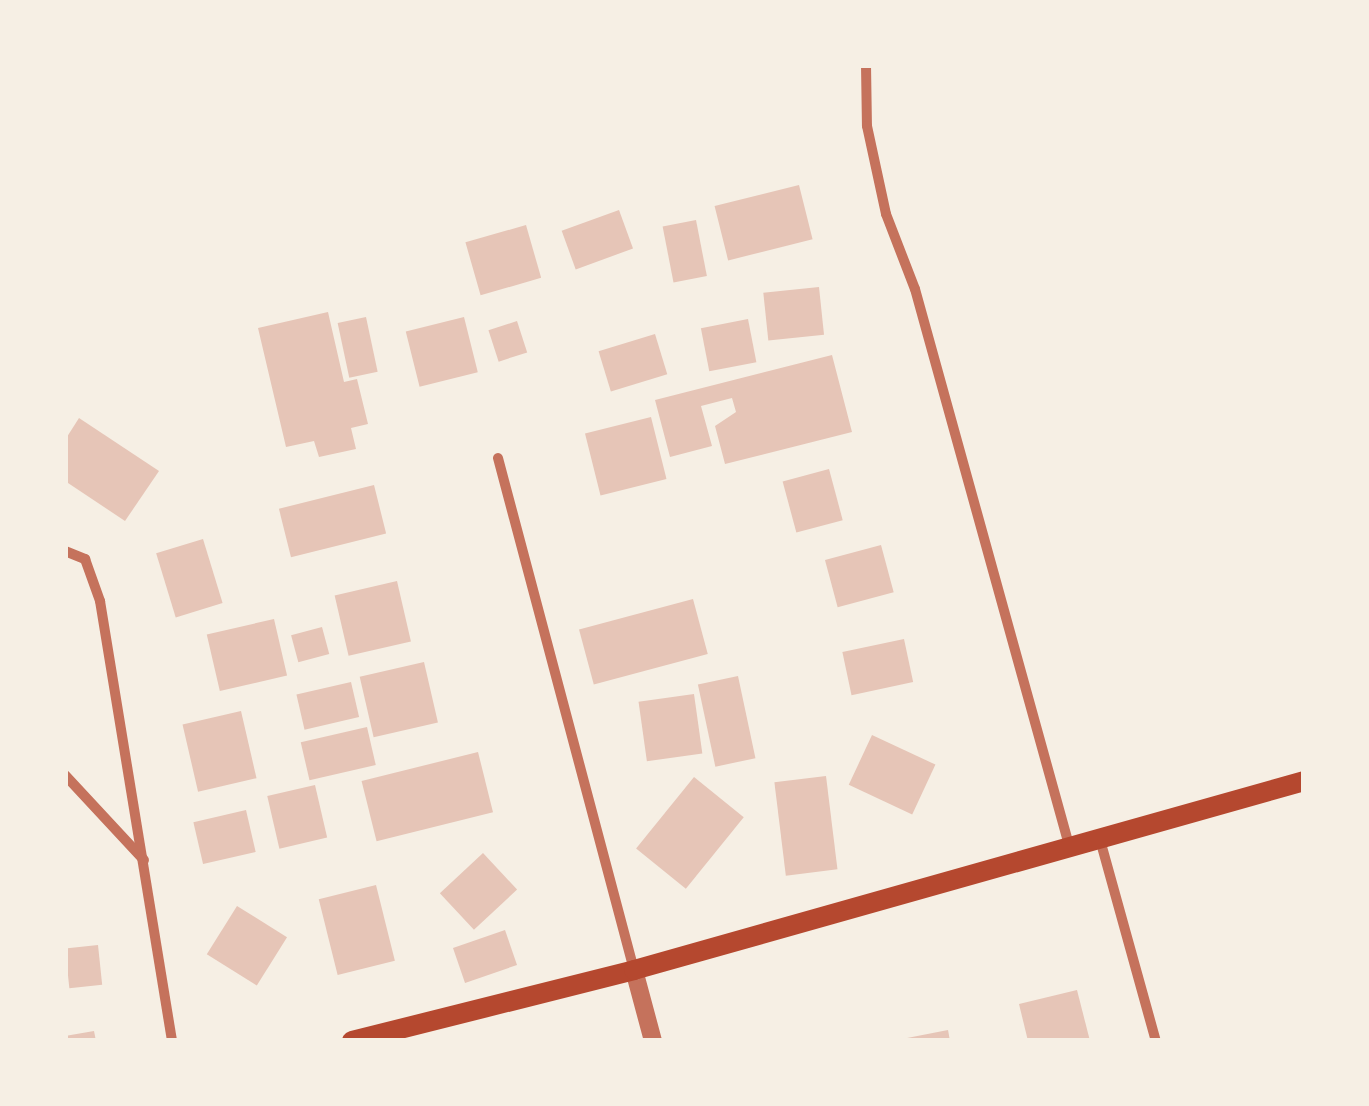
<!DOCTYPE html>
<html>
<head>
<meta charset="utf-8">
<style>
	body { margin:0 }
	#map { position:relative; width:1369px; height:1106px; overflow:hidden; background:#f6efe4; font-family:Helvetica,sans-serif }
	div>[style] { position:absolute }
	.building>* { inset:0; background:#e6c5b7; transform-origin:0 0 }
	.minor>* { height:10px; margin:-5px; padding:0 5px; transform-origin:5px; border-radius:5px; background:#c5725c }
	.tertiary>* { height:18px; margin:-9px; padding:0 9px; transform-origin:9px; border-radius:9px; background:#c5725c }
	.secondary>* { height:20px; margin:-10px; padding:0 10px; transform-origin:10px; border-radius:10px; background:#b5482f }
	span { translate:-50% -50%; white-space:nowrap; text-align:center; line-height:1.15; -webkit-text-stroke:10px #f6efe4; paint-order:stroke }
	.frame { position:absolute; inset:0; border:68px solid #f6efe4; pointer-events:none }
</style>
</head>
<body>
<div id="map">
	<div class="building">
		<i style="left:799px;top:185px;width:56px;height:87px;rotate:76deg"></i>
		<i style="left:619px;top:210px;width:41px;height:61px;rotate:70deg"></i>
		<i style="left:696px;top:220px;width:57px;height:34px;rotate:79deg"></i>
		<i style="left:526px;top:225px;width:55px;height:63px;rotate:74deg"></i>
		<i style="left:819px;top:287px;width:48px;height:56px;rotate:84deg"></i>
		<i style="clip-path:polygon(328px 312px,344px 382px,357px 379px,368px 424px,351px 428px,356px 449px,319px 457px,314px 441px,286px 447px,258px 328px)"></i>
		<i style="left:366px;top:317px;width:56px;height:29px;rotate:78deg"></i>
		<i style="left:464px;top:317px;width:57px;height:60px;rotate:76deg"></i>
		<i style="left:748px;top:319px;width:44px;height:48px;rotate:79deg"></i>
		<i style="left:517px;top:321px;width:33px;height:30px;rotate:72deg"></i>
		<i style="left:655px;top:334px;width:42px;height:59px;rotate:73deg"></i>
		<i style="clip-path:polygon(832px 355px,852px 432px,725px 464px,715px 426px,736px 412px,732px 398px,701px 406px,712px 446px,670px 457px,655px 400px)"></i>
		<i style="left:651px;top:417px;width:64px;height:68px;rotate:76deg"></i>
		<i style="clip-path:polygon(79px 418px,159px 471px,125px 521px,65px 481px,65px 440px)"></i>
		<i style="left:829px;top:469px;width:53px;height:48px;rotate:75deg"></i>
		<i style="left:374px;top:485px;width:50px;height:98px;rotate:76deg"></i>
		<i style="left:203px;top:539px;width:67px;height:49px;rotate:73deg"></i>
		<i style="left:881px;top:545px;width:49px;height:58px;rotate:75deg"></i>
		<i style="left:397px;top:581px;width:62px;height:64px;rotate:77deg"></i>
		<i style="left:693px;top:599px;width:57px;height:118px;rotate:75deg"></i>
		<i style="left:274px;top:619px;width:58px;height:69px;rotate:77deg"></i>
		<i style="left:322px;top:627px;width:28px;height:32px;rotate:75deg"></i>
		<i style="left:904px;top:639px;width:44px;height:63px;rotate:78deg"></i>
		<i style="left:424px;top:662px;width:62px;height:66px;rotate:77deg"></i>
		<i style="left:738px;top:676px;width:84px;height:41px;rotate:78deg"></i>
		<i style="left:351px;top:682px;width:36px;height:56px;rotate:77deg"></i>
		<i style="left:694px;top:694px;width:60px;height:56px;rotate:82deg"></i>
		<i style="left:241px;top:711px;width:69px;height:60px;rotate:77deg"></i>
		<i style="left:367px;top:727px;width:39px;height:68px;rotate:77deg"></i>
		<i style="left:872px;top:735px;width:70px;height:55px;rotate:25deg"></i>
		<i style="left:478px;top:752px;width:62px;height:120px;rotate:76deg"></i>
		<i style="left:826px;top:776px;width:94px;height:52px;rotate:83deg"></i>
		<i style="left:694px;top:777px;width:64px;height:92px;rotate:39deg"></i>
		<i style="left:315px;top:785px;width:54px;height:49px;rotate:77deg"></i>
		<i style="left:246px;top:810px;width:43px;height:54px;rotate:77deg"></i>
		<i style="left:483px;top:853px;width:50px;height:59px;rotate:47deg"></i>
		<i style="left:376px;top:885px;width:78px;height:59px;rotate:76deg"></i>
		<i style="left:237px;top:906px;width:59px;height:57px;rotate:32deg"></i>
		<i style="left:505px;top:930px;width:37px;height:55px;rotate:71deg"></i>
		<i style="left:98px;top:945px;width:40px;height:33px;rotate:84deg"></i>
		<i style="clip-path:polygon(1077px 990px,1090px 1041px,1028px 1041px,1019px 1004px)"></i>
		<i style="clip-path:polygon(948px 1030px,950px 1041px,902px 1041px,902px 1039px)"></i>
		<i style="clip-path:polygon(94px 1031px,96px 1041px,65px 1041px,65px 1036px)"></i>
	</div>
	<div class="minor">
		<i style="left:866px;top:65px;width:61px;rotate:89.1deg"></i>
		<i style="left:867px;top:126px;width:90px;rotate:77.8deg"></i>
		<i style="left:886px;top:214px;width:80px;rotate:68.9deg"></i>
		<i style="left:915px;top:289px;width:577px;rotate:74.52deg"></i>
		<i style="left:498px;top:458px;width:530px;rotate:75.12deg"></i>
		<i style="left:65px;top:551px;width:22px;rotate:22deg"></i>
		<i style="left:85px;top:559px;width:45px;rotate:70.3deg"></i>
		<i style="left:100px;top:601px;width:446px;rotate:80.7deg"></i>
		<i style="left:65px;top:775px;width:116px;rotate:47.1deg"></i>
		<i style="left:1099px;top:836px;width:213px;rotate:74.5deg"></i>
	</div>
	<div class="tertiary">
		<i style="left:634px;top:970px;width:73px;rotate:75deg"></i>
	</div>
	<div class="secondary">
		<i style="left:352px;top:1041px;width:291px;rotate:-14.1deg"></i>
		<i style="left:634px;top:970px;width:696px;rotate:-15.75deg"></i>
	</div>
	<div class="frame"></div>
</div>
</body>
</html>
